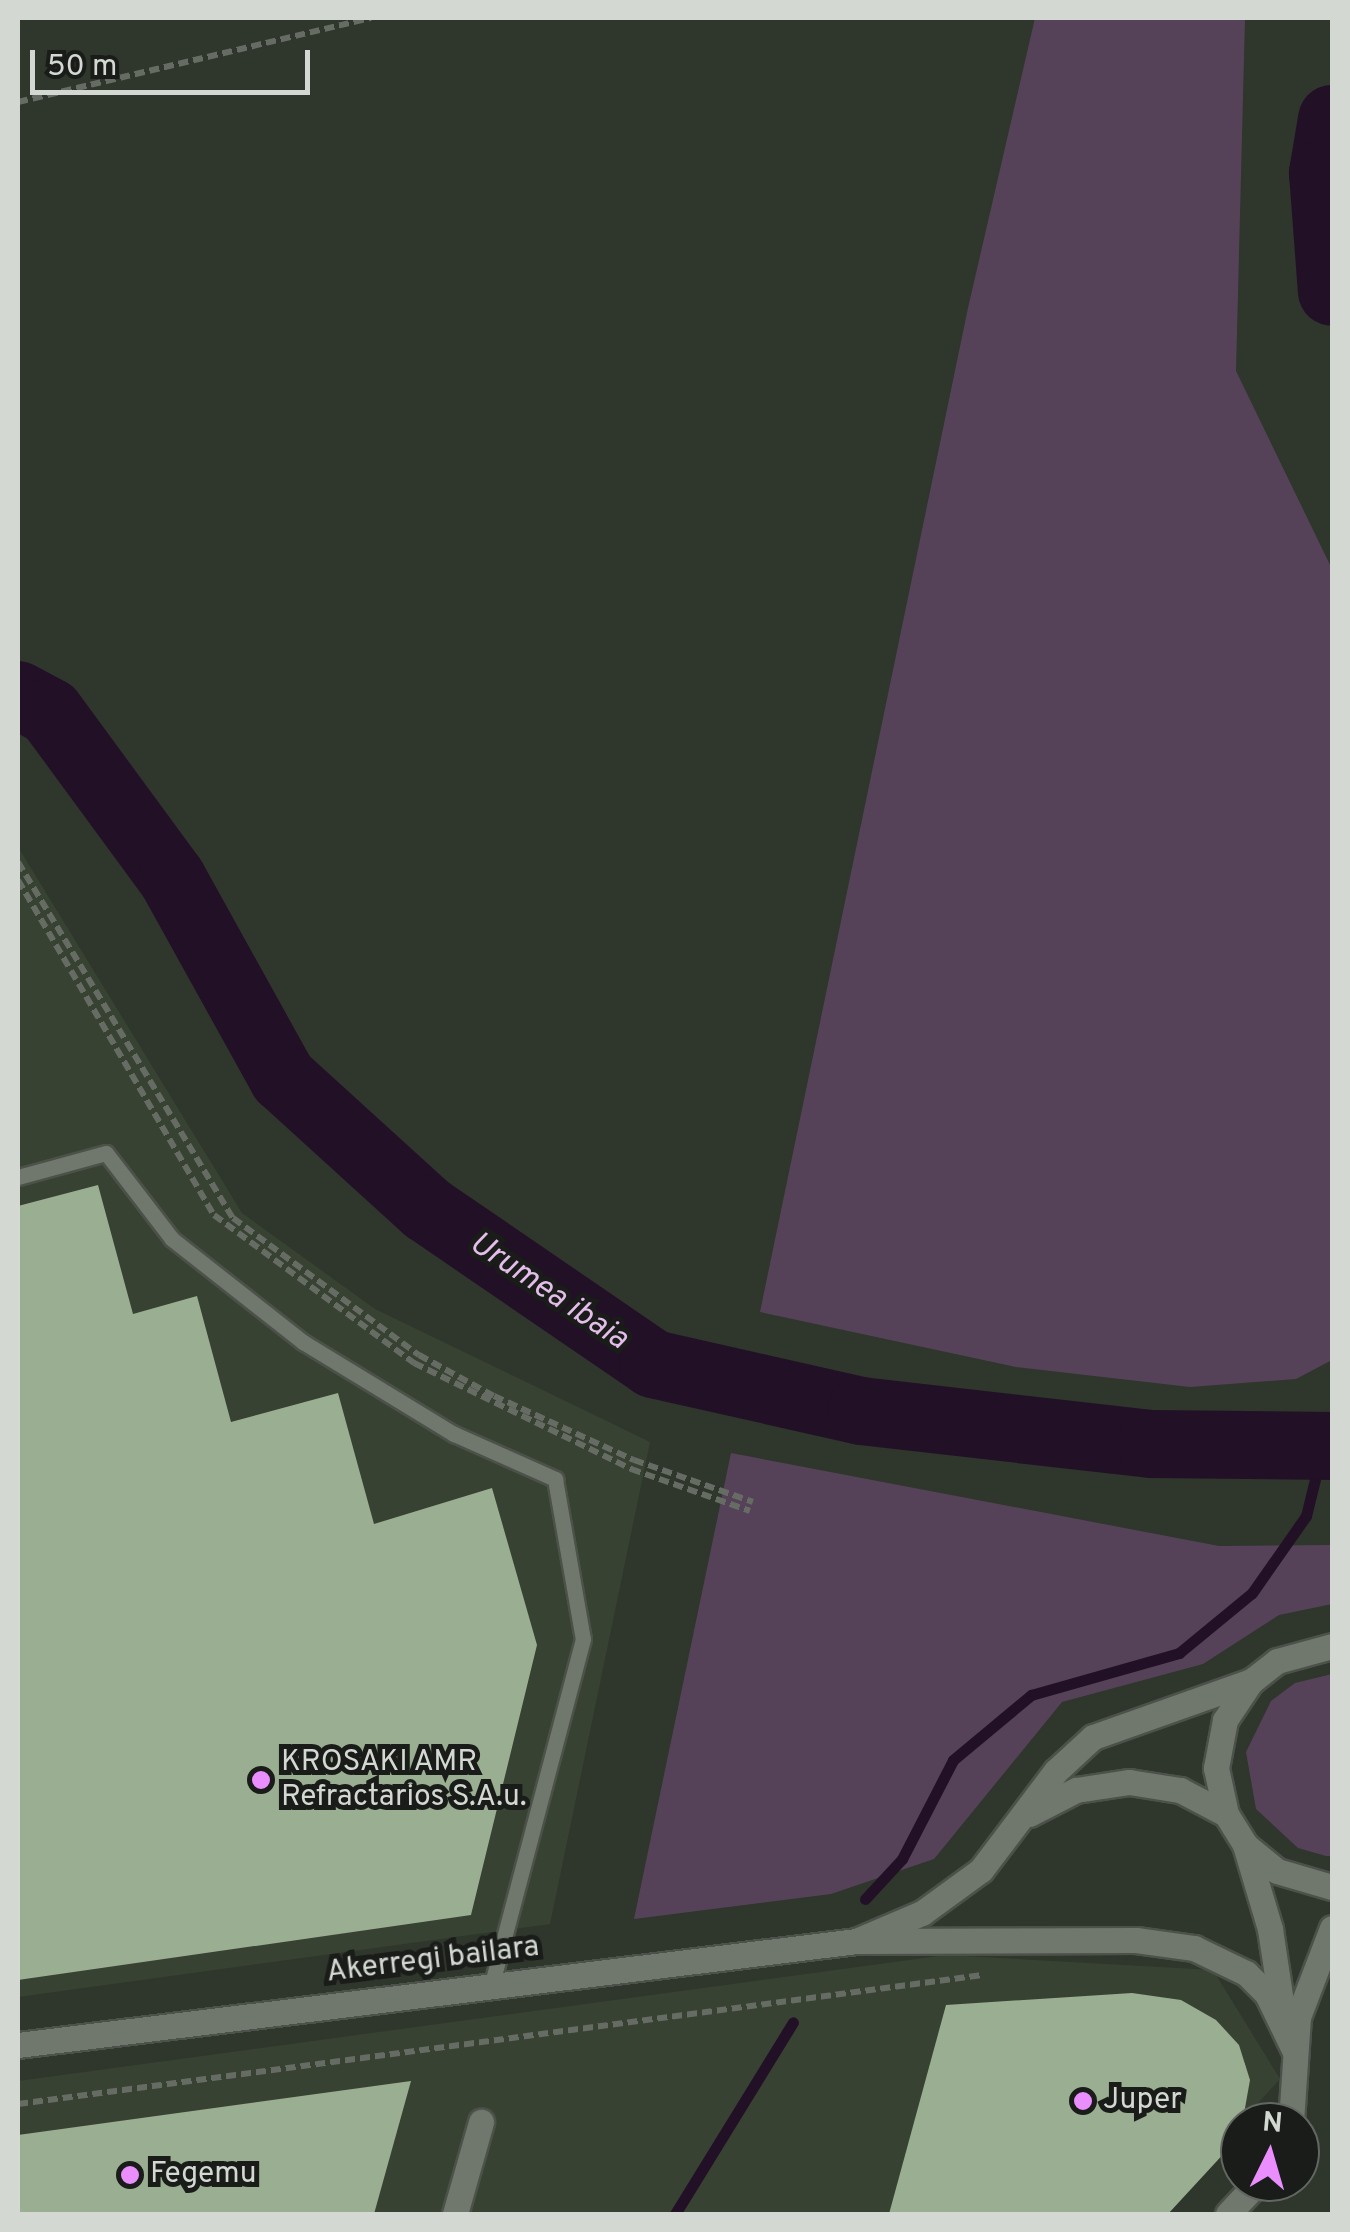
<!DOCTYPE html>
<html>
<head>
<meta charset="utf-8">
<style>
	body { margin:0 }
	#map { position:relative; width:1350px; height:2232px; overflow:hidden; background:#2f362c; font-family:Overpass,sans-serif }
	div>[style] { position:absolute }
	.built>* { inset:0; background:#384233 }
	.green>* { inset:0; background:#554259 }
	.stream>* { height:11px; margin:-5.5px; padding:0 5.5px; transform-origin:5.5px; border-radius:5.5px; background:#221126 }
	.river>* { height:68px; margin:-34px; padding:0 34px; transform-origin:34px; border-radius:34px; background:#221126 }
	.building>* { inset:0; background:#9aae91 }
	.path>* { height:6px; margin-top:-3px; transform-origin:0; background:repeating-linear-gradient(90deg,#666c63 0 10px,transparent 0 15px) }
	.roads { filter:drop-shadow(2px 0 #4c5149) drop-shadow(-2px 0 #4c5149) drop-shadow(0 2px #4c5149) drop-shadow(0 -2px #4c5149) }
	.lane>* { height:15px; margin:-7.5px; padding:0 7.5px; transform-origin:7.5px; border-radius:7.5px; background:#70786d }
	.street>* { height:25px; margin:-12.5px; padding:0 12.5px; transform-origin:12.5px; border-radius:12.5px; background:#70786d }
	.secondary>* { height:25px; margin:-12.5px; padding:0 12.5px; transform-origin:12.5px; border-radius:12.5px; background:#70786d }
	.dots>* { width:28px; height:28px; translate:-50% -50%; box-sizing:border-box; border:5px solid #191c18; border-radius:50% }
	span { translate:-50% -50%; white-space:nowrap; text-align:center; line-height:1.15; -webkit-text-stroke:10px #191c18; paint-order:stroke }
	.poi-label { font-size:30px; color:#d3d8d2 }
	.left { translate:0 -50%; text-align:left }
	.street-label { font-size:30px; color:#d3d8d2 }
	.water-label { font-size:32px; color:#e4bdeb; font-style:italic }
	.frame { position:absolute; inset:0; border:20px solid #d3d8d2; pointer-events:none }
	.north { position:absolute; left:1220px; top:2102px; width:100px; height:100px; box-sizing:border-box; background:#191c18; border:2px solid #636762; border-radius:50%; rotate:5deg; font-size:28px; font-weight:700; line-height:40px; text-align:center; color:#d3d8d2 }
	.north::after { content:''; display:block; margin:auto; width:35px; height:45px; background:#ea8dfd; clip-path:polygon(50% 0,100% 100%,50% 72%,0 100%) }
	.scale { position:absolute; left:30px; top:50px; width:280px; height:45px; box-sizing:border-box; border:5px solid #d3d8d2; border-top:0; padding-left:12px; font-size:30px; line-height:35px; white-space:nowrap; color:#d3d8d2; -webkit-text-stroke:8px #191c18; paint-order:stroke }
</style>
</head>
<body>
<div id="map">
	<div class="built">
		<i style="clip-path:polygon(18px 847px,242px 1213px,375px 1309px,650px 1442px,550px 1924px,18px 1997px)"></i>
		<i style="clip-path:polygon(946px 1955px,1213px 1970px,1280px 2079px,1157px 2214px,18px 2214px,18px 2081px)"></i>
	</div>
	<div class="green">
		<i style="clip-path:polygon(1035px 18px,1245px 18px,1236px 371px,1332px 569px,1332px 1360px,1296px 1379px,1190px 1387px,1016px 1367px,760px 1312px,968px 308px)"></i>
		<i style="clip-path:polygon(731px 1453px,1219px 1546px,1332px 1545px,1332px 1604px,1279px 1615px,1203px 1664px,1062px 1702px,934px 1859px,831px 1894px,634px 1919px)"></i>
		<i style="clip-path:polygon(1332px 1674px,1332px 1856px,1326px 1856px,1298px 1848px,1256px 1809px,1246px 1752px,1271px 1701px,1295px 1683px)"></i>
	</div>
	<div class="stream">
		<i style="left:865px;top:1899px;width:54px;rotate:-47.2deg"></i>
		<i style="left:902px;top:1859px;width:111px;rotate:-62.7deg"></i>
		<i style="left:953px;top:1760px;width:102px;rotate:-39.8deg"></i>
		<i style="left:1031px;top:1695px;width:154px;rotate:-15.8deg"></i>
		<i style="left:1179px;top:1653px;width:94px;rotate:-39.4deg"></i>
		<i style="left:1252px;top:1593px;width:94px;rotate:-55deg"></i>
		<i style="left:1306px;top:1516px;width:67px;rotate:-76.2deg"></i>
		<i style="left:675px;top:2214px;width:225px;rotate:-58.4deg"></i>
	</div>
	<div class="river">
		<i style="left:1332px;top:119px;width:55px;rotate:99.5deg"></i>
		<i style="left:1323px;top:173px;width:119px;rotate:85.7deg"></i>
		<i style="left:18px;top:695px;width:36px;rotate:28deg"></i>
		<i style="left:50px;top:712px;width:206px;rotate:53.7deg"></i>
		<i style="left:172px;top:878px;width:229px;rotate:61deg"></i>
		<i style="left:283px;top:1078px;width:195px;rotate:42.3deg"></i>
		<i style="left:427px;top:1209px;width:274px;rotate:34.4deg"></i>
		<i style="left:653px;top:1364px;width:213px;rotate:12.7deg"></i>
		<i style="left:861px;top:1411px;width:292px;rotate:6.5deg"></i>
		<i style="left:1151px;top:1444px;width:181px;rotate:0.6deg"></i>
	</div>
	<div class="building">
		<i style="clip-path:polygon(98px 1185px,133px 1314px,197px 1296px,231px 1422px,338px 1393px,374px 1524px,492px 1488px,537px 1645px,471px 1915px,18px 1980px,18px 1206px)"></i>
		<i style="clip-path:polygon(1132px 1993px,1181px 2000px,1216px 2020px,1239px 2045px,1250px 2080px,1240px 2136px,1168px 2214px,889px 2214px,946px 2005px)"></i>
		<i style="clip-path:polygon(411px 2081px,374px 2214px,18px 2214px,18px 2135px)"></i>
	</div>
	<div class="path">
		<i style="left:18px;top:102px;width:363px;rotate:-13.4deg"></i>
		<i style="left:18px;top:862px;width:416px;rotate:58.9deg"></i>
		<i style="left:233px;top:1218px;width:231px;rotate:36.4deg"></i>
		<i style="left:419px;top:1355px;width:85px;rotate:28.7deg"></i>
		<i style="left:494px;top:1396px;width:154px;rotate:24.6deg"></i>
		<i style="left:634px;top:1460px;width:126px;rotate:19.4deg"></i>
		<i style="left:18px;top:880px;width:388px;rotate:59.7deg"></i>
		<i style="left:214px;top:1215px;width:249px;rotate:36.5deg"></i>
		<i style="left:414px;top:1363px;width:242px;rotate:26deg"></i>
		<i style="left:631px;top:1469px;width:126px;rotate:19.4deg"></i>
		<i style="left:18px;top:2104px;width:973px;rotate:-7.62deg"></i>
	</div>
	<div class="roads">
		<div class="lane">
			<i style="left:18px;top:1177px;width:91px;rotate:-15.3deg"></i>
			<i style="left:106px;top:1153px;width:108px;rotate:52.5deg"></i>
			<i style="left:172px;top:1239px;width:167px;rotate:38.2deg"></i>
			<i style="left:303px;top:1342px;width:177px;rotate:31.4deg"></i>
			<i style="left:454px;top:1434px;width:111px;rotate:24deg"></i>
			<i style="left:555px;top:1479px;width:162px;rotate:80.1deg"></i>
			<i style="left:583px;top:1639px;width:360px;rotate:104.8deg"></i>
		</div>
		<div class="street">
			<i style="left:1245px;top:1845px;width:88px;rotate:73.4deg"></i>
			<i style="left:1270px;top:1929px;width:87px;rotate:81.4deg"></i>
			<i style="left:858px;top:1941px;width:278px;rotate:-0.2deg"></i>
			<i style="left:1136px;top:1940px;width:59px;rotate:7.9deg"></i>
			<i style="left:1194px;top:1948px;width:58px;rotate:25.7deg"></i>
			<i style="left:1246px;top:1973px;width:30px;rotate:45deg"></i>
			<i style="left:1267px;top:1994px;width:64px;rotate:64.2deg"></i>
			<i style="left:1291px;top:2122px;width:105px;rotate:-86.2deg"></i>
			<i style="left:1298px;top:2017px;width:95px;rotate:-69.1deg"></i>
			<i style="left:455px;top:2214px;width:96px;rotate:-74.2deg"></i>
			<i style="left:1228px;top:2214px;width:44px;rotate:-46.8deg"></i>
		</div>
		<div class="secondary">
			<i style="left:1332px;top:1646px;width:57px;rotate:164.7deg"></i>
			<i style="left:1277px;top:1661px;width:33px;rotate:142deg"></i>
			<i style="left:1251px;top:1681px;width:47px;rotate:123.7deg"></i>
			<i style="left:1225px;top:1720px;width:49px;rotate:100.6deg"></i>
			<i style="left:1216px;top:1768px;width:47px;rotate:77.7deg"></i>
			<i style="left:1226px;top:1814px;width:36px;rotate:58deg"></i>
			<i style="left:1245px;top:1845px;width:41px;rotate:39.1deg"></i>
			<i style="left:1277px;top:1871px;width:57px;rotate:16.2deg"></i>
			<i style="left:1029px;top:1814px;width:53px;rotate:-27.1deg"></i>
			<i style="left:1076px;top:1790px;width:54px;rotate:-8.6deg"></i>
			<i style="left:1129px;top:1782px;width:52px;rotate:8.9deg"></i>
			<i style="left:1180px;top:1790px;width:52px;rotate:27.6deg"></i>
			<i style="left:18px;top:2045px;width:844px;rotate:-7.07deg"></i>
			<i style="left:856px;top:1941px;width:72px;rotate:-23deg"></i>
			<i style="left:922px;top:1913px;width:73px;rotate:-36.1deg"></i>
			<i style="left:981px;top:1870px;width:124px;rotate:-52.9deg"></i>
			<i style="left:1056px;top:1771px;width:50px;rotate:-42.6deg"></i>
			<i style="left:1093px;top:1737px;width:168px;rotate:-19.5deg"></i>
		</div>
	</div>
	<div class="dots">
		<i style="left:261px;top:1780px;background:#ea8dfd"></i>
		<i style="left:1083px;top:2101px;background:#ea8dfd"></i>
		<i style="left:130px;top:2175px;background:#ea8dfd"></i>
	</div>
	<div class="poi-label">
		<span class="left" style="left:281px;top:1780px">KROSAKI AMR<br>Refractarios S.A.u.</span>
		<span class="left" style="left:1103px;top:2101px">Juper</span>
		<span class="left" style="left:150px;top:2175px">Fegemu</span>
	</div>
	<div class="street-label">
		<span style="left:433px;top:1961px;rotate:-7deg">Akerregi bailara</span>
	</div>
	<div class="water-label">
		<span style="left:548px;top:1292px;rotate:34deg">Urumea ibaia</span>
	</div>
	<div class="frame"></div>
	<div class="north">N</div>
	<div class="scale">50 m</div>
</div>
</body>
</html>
